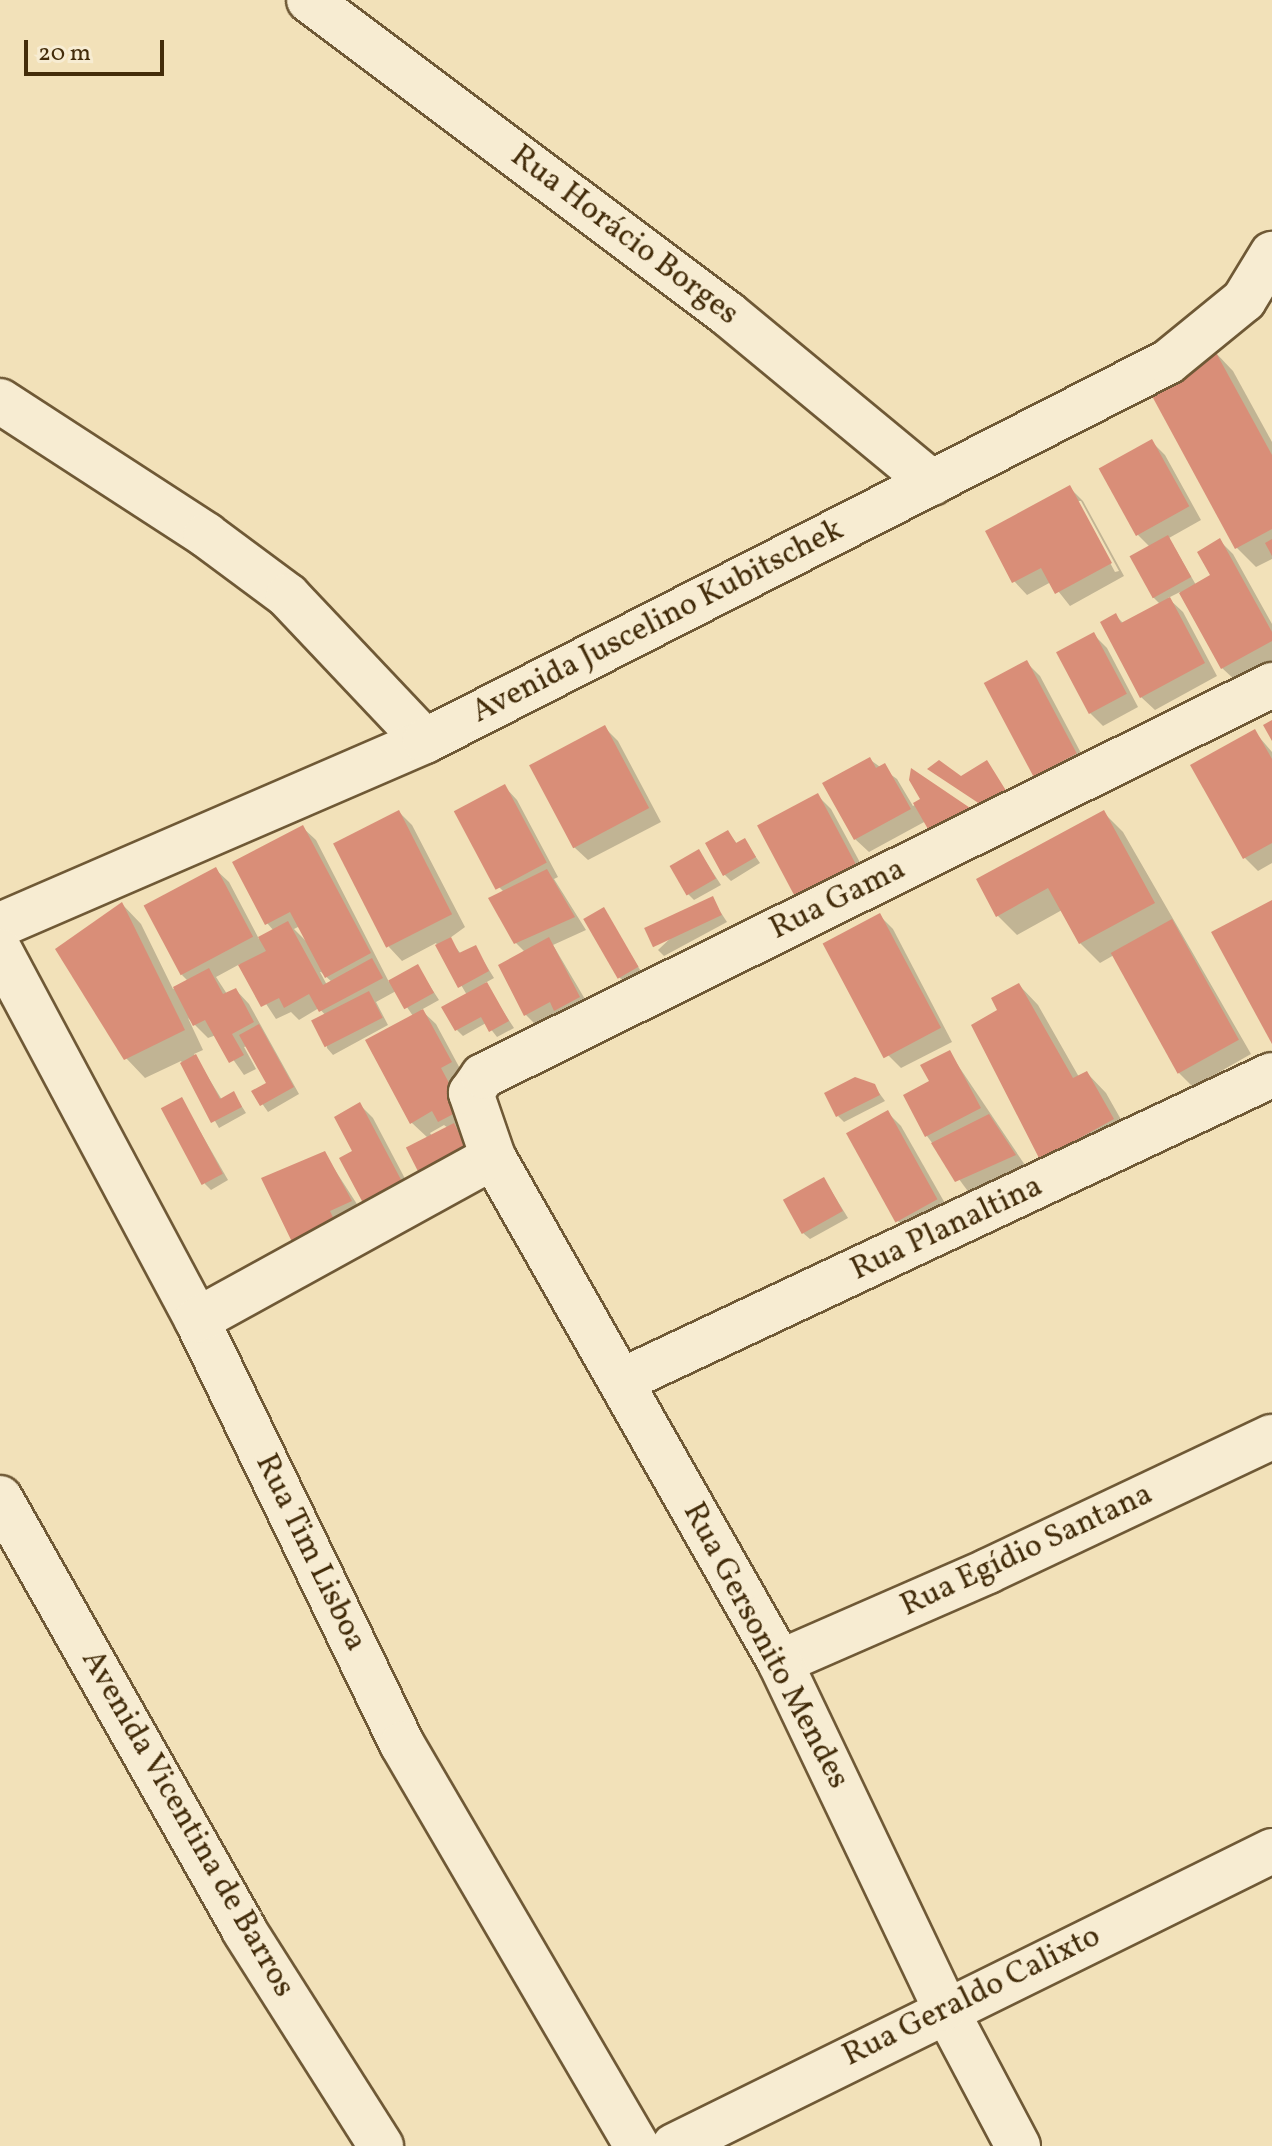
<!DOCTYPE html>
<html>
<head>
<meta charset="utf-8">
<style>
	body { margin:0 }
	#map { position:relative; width:1272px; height:2146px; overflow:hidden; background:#f2e1b9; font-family:Vollkorn,serif }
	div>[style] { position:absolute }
	.shadow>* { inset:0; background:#0003 }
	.building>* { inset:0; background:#d98e78; transform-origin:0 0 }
	.roads { filter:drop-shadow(2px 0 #6f5936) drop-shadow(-2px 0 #6f5936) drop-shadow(0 2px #6f5936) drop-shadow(0 -2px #6f5936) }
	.minor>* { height:44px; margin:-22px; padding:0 22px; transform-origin:22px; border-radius:22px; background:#f7ecd2 }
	span { translate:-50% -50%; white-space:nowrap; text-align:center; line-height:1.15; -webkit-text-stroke:6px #f7ecd2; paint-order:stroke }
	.street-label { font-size:32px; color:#432c0a }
	.scale { position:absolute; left:24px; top:40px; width:140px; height:36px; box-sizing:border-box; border:4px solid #432c0a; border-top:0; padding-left:10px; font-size:24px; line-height:28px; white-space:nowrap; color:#432c0a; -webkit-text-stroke:6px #f7ecd2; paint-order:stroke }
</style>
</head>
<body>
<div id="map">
	<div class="shadow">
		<i style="clip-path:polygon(1214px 351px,1233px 371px,1272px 442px,1272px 559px,1256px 567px,1237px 548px)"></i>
		<i style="clip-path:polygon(1152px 442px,1165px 455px,1201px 520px,1169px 538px,1196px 585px,1213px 576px,1220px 541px,1233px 554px,1272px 624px,1272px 661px,1236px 681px,1222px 668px,1180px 592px,1168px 598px,1183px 612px,1217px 676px,1155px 710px,1141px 697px,1116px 616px,1124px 624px,1160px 604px,1153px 597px,1150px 547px,1138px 535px)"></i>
		<i style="clip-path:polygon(evenodd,1070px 488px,1083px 501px,1124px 576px,1070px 606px,1051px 582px,1027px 595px,1014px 581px,1070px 488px,1077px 501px,1081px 501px,1119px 571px,1115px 572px,1077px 501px)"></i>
		<i style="clip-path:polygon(1094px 635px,1107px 648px,1138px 707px,1103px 726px,1090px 713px)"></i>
		<i style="clip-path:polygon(1026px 662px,1040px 676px,1089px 768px,1048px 789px,1035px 775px,987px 684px)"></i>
		<i style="clip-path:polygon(604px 727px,618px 741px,661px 822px,588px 860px,574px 847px,531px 766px)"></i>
		<i style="clip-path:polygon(1254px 731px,1272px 752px,1272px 863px,1258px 871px,1245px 858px,1192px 766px)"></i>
		<i style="clip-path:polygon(869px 759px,897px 779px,913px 806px,923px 800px,980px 817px,926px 821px,869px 852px,855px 839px)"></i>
		<i style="clip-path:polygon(504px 786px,517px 800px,558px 877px,554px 879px,586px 930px,553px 945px,592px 1011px,539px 1028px,526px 1015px,525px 952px,515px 942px,504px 892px,495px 883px)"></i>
		<i style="clip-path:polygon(818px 796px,831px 809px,869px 879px,811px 910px)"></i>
		<i style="clip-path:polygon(399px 812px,412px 825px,465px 927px,439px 946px,450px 940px,461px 954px,475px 947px,494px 978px,485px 983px,514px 1028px,497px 1037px,486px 1023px,463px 1036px,457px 1030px,467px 995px,436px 943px,402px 961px,389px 947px)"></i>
		<i style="clip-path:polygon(1103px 812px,1123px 832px,1251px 1054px,1193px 1087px,1179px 1073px,1114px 955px,1100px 963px,1080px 943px,1062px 910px,1017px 935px,997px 915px)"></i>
		<i style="clip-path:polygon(evenodd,302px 827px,316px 840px,389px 982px,417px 966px,439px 1000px,421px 1010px,436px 1024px,464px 1076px,453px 1081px,475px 1122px,459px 1130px,477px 1164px,428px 1138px,412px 1123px,413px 1016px,396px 991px,376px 1002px,388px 1025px,333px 1055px,327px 1048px,327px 1017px,319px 1008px,299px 1020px,291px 1012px,276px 1019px,240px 964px,216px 977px,227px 994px,236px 990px,249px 1004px,299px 1094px,268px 1112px,254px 1092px,269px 1083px,248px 1046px,244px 1047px,256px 1069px,244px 1075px,216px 1035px,208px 1038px,188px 1018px,203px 1050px,194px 1054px,222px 1100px,234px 1094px,246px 1113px,219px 1128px,181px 1061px,145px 1078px,126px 1058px,122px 904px,141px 924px,173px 989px,188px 981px,182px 975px,215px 869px,229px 882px,259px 939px,274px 931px,267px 923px,302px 827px,300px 926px,308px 943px,294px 929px,300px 926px,302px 827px,320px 972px,321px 972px,332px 982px,327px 985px,320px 972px,302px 827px,444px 1125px,448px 1128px,432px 1136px,430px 1133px,444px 1125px)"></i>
		<i style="clip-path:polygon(728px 832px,738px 845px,745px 841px,760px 863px,731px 881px,724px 874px)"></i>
		<i style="clip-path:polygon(699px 851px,721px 885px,694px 900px,688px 894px)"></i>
		<i style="clip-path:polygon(712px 899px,727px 922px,664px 956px,658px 950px)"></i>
		<i style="clip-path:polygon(603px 909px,642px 973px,625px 983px,619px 977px)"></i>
		<i style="clip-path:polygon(880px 916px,893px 929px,952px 1042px,901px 1068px,888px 1055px,825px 944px)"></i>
		<i style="clip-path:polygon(1019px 985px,1038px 1005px,1079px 1077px,1087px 1073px,1106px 1093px,1132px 1139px,1042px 1159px,1000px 1011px)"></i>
		<i style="clip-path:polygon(949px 1052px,1027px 1168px,970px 1194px,927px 1136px,931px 1082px)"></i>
		<i style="clip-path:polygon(874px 1086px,885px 1101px,844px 1122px,838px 1116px)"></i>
		<i style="clip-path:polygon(182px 1100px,228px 1180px,211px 1190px,205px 1184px)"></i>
		<i style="clip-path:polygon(360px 1105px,373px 1118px,421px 1209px,355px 1151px)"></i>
		<i style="clip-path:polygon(887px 1112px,901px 1126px,950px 1212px,911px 1234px,898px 1221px)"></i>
		<i style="clip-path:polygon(324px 1153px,364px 1215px,294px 1243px)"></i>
		<i style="clip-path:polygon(824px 1179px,848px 1218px,810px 1239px,803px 1233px)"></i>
	</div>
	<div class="building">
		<i style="clip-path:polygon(1214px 349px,1272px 455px,1272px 529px,1235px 549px,1146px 385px)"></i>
		<i style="left:1152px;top:439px;width:77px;height:61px;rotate:61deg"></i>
		<i style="clip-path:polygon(1070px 485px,1112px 563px,1055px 594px,1041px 568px,1012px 583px,985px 531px)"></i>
		<i style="left:1168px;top:535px;width:48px;height:44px;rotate:61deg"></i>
		<i style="clip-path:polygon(1220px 538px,1272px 632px,1272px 641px,1221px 669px,1179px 593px,1210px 575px,1197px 552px)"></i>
		<i style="clip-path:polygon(1272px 539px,1272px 556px,1265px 543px)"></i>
		<i style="clip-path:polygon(1170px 597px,1205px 663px,1140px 698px,1100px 622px,1116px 613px,1121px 623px)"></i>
		<i style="left:1094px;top:632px;width:70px;height:43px;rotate:62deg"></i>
		<i style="left:1027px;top:660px;width:106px;height:49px;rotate:62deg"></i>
		<i style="clip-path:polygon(1272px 720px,1272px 741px,1263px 725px)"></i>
		<i style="left:605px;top:725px;width:94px;height:86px;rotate:62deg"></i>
		<i style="clip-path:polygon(1255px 729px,1272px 759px,1272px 843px,1243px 859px,1190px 765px)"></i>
		<i style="clip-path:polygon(870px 757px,876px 768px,885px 763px,911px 809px,854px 840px,822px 783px)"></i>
		<i style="clip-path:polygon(939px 760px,961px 776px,987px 760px,1010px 797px,989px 810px,927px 769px)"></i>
		<i style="clip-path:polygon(911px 768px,982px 816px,936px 843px,913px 803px,920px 799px,909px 780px)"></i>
		<i style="left:505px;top:784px;width:89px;height:58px;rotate:62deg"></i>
		<i style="left:818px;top:793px;width:82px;height:69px;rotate:62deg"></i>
		<i style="left:399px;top:810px;width:117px;height:74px;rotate:63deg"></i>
		<i style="clip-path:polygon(1104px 810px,1155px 903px,1079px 944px,1048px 888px,996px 917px,976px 879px)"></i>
		<i style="clip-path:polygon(303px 825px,371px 953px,325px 978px,290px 912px,265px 925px,232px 862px)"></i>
		<i style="clip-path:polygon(728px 830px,736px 843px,745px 838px,756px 857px,723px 876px,705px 843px)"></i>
		<i style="left:699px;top:849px;width:34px;height:34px;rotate:60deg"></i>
		<i style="left:216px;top:867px;width:79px;height:82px;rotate:62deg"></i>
		<i style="clip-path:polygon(547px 869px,575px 917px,514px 944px,488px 898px)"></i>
		<i style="left:713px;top:896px;width:21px;height:76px;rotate:65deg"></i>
		<i style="clip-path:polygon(1272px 900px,1272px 1044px,1211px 932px)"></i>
		<i style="clip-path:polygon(122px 902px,185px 1030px,124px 1060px,55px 949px)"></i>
		<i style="left:604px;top:907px;width:69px;height:24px;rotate:60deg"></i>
		<i style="left:880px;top:913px;width:130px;height:65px;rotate:62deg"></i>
		<i style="left:1172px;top:919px;width:138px;height:70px;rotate:61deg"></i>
		<i style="clip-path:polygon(288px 921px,323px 985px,372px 958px,383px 978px,319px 1012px,309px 994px,284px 1008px,279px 998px,261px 1007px,238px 965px,266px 951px,258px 937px)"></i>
		<i style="clip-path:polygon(451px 937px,459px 953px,476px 945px,489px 971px,458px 988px,435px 945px)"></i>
		<i style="clip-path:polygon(549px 937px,580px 997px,554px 1011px,550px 1002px,524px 1016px,498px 965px)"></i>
		<i style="left:418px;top:964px;width:33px;height:34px;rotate:61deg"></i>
		<i style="clip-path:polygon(209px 968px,223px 994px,236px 988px,254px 1022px,232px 1034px,244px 1055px,229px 1063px,205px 1020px,193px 1026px,173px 987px)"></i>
		<i style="clip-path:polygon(487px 982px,509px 1021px,489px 1032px,481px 1017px,455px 1031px,441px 1007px)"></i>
		<i style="clip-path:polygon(1019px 983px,1073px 1078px,1087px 1071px,1114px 1119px,1040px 1160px,971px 1025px,997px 1010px,991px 998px)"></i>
		<i style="left:369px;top:991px;width:30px;height:65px;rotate:63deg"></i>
		<i style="clip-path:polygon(423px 1009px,452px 1062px,441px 1068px,463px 1109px,438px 1122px,432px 1111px,410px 1124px,365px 1040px)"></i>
		<i style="clip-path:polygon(259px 1024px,294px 1087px,260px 1106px,251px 1091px,266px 1083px,239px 1035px)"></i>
		<i style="clip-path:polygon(950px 1050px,981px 1108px,925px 1137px,903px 1095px,929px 1081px,920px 1065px)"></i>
		<i style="clip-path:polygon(196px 1054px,220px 1099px,234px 1091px,242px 1107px,211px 1123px,180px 1063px)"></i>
		<i style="clip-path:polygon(855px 1077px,875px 1084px,880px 1095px,836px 1117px,824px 1093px)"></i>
		<i style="left:182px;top:1097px;width:87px;height:24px;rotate:62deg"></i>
		<i style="clip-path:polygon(360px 1102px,409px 1195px,370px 1216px,339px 1158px,352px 1151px,334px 1117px)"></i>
		<i style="left:888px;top:1110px;width:102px;height:48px;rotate:61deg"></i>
		<i style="clip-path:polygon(989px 1114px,1016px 1155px,955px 1182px,931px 1143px)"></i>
		<i style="left:454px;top:1123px;width:39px;height:54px;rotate:63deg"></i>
		<i style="clip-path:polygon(325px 1151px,352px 1201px,330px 1211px,340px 1232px,293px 1244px,261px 1178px)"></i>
		<i style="left:824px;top:1177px;width:39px;height:47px;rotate:61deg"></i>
	</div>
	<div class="roads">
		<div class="minor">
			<i style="left:309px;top:0;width:524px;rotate:36.85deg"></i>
			<i style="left:728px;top:314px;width:265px;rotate:39.6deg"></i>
			<i style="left:0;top:401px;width:246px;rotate:33deg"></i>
			<i style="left:206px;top:535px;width:102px;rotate:36.6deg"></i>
			<i style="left:288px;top:596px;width:199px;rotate:46.6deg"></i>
			<i style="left:0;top:925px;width:463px;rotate:-23.4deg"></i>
			<i style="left:425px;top:741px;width:834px;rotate:-27.03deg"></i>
			<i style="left:1168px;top:362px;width:98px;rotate:-39.2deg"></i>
			<i style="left:1244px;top:300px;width:54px;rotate:-58.7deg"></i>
			<i style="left:0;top:951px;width:418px;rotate:61.9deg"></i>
			<i style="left:197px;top:1320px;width:471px;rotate:64.2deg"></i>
			<i style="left:402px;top:1744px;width:466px;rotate:59.7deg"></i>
			<i style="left:197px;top:1320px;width:338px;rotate:-28.8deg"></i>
			<i style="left:621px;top:1381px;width:719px;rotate:-25.18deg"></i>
			<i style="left:0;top:1498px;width:496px;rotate:60.5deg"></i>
			<i style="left:244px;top:1930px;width:256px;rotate:57.6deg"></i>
			<i style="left:780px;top:1662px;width:227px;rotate:-23.6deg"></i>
			<i style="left:988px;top:1571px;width:314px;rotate:-25.3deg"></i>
			<i style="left:674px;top:2146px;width:667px;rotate:-26.26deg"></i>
			<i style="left:1018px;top:2146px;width:156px;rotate:-117.9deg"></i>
			<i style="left:945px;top:2008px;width:383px;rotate:-115.5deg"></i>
			<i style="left:780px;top:1662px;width:581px;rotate:-119.61deg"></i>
			<i style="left:493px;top:1157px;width:68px;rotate:-109deg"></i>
			<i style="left:471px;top:1093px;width:21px;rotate:-55deg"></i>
			<i style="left:483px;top:1076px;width:881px;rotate:-26.36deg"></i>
		</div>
	</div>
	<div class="street-label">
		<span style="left:624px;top:236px;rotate:37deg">Rua Horácio Borges</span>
		<span style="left:658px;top:622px;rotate:-27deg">Avenida Juscelino Kubitschek</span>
		<span style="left:838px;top:900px;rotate:-26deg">Rua Gama</span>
		<span style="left:947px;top:1229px;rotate:-25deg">Rua Planaltina</span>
		<span style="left:1027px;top:1551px;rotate:-25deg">Rua Egídio Santana</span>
		<span style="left:310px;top:1553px;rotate:64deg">Rua Tim Lisboa</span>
		<span style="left:765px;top:1646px;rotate:62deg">Rua Gersonito Mendes</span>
		<span style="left:187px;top:1824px;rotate:60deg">Avenida Vicentina de Barros</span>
		<span style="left:972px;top:1997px;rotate:-26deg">Rua Geraldo Calixto</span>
	</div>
	<div class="scale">20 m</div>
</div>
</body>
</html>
